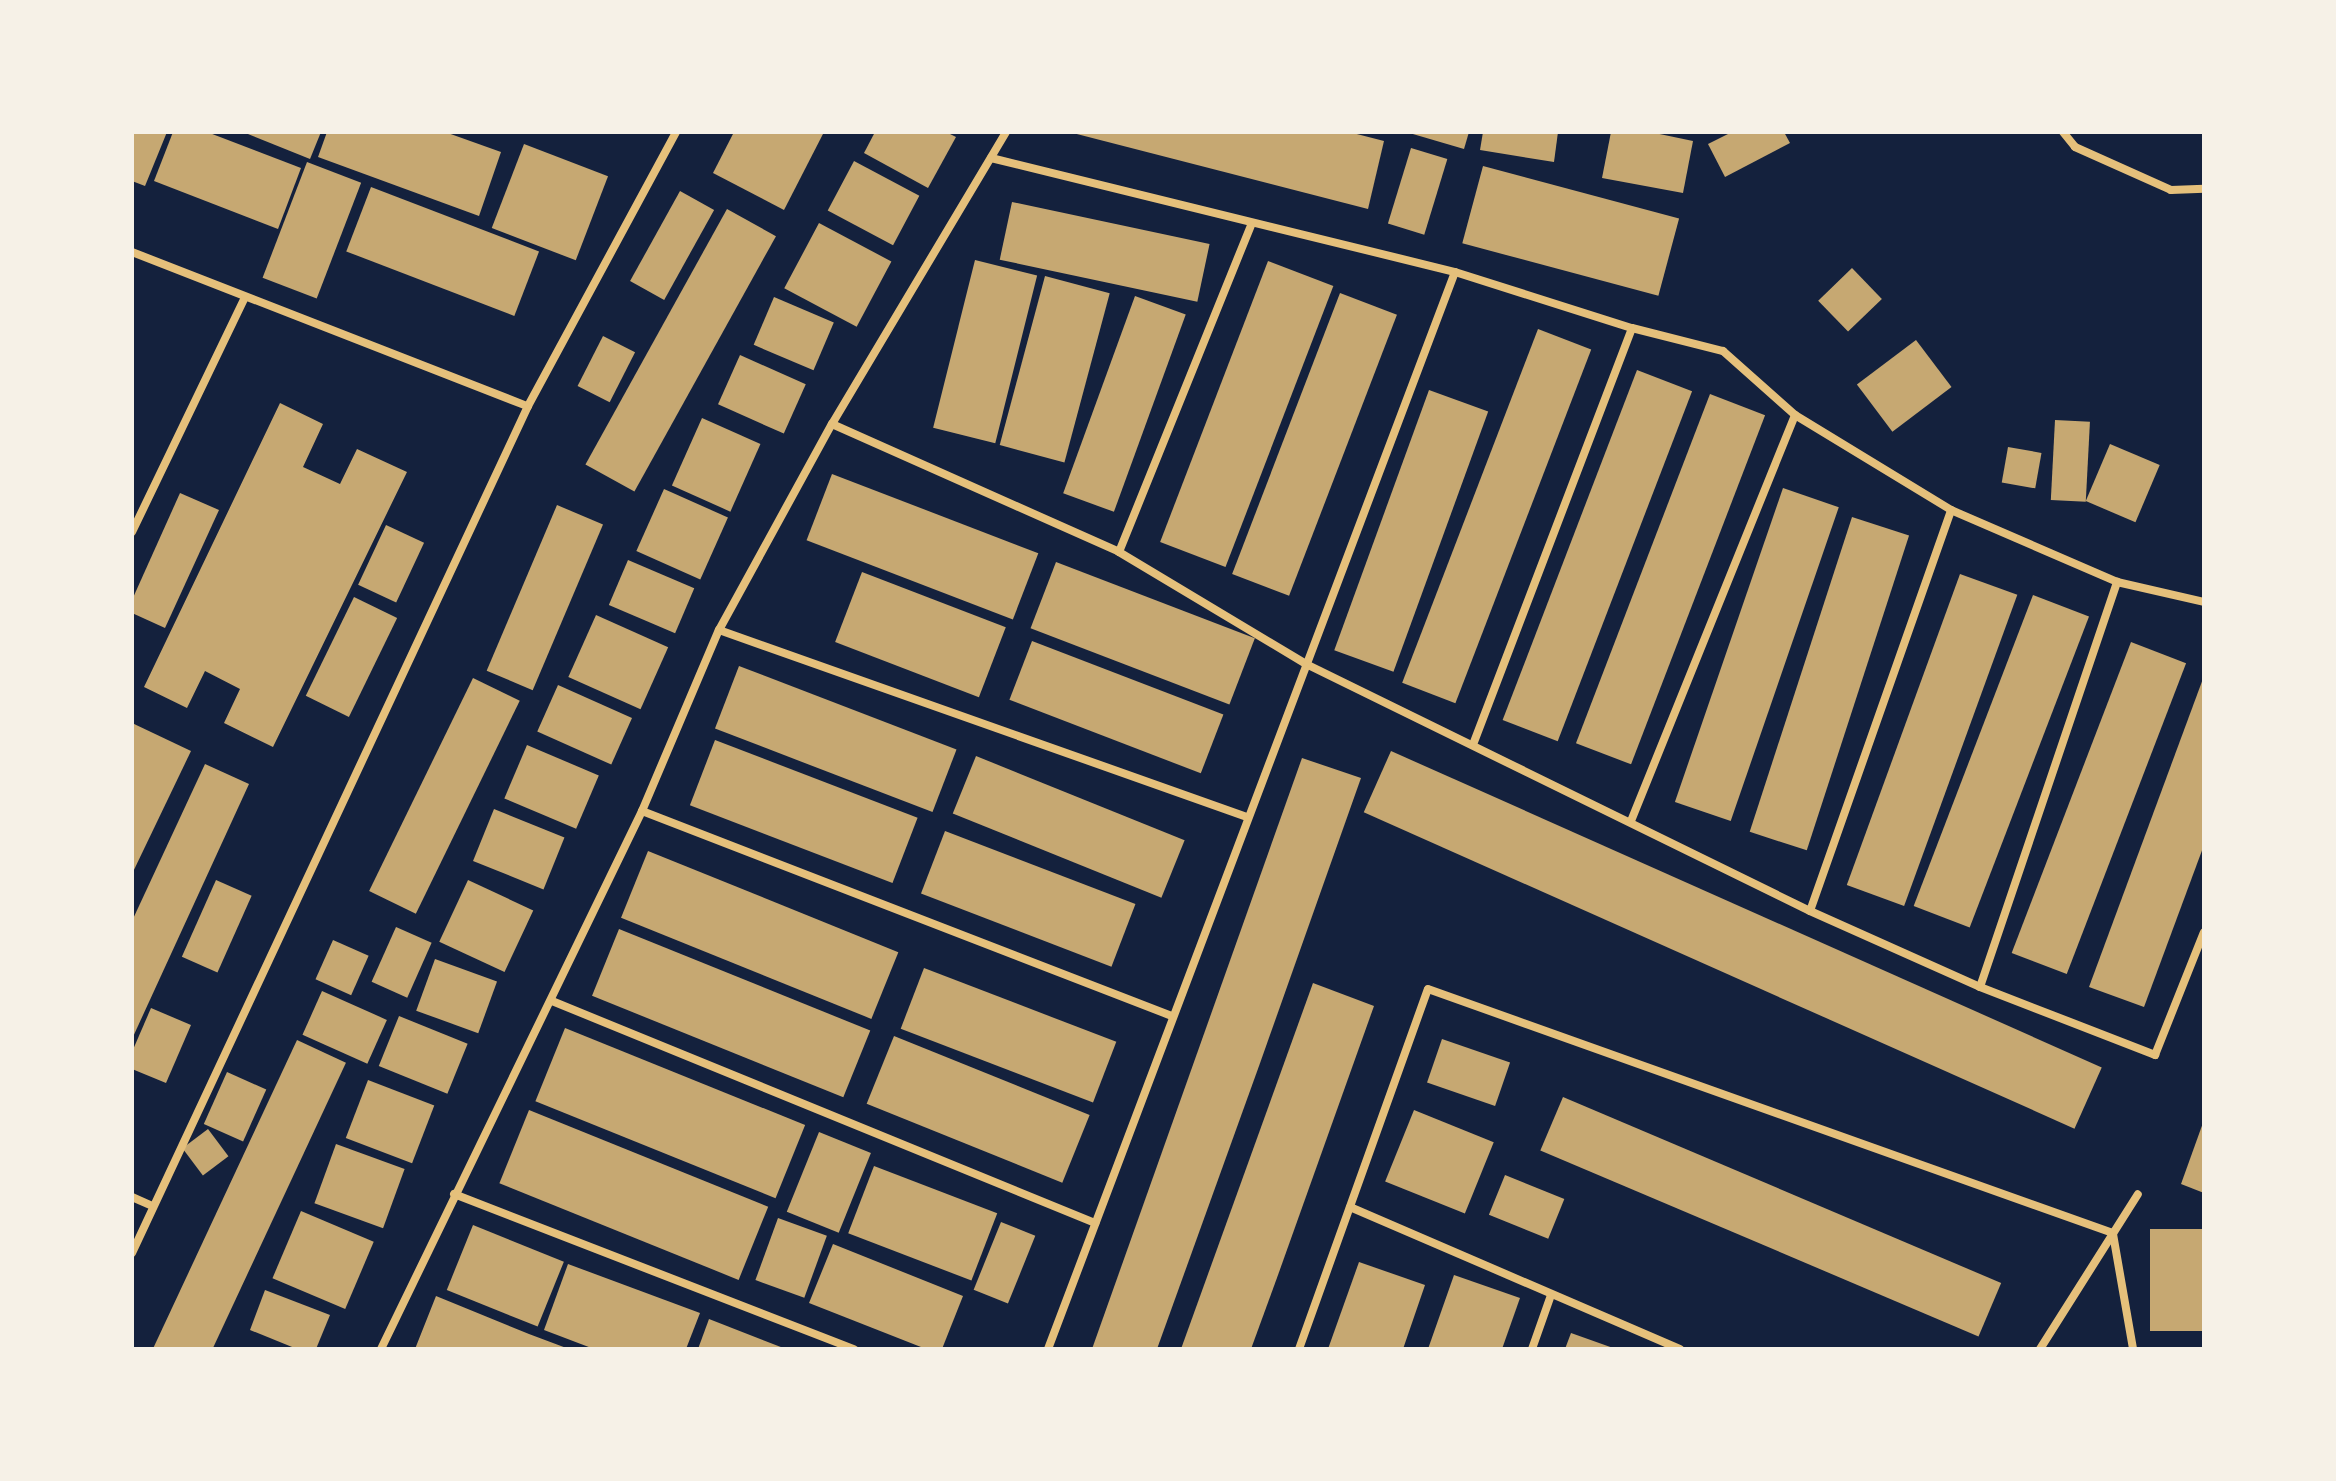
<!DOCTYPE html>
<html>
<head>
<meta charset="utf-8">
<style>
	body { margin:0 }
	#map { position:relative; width:2336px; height:1481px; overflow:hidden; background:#14213d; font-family:Mulish,sans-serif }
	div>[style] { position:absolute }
	.building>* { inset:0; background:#c6a872; transform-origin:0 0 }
	.minor>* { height:8px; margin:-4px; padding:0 4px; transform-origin:4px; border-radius:4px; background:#e5c07b }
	span { translate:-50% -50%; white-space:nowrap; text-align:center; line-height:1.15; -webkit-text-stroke:6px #f6f1e7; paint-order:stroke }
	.frame { position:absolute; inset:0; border:134px solid #f6f1e7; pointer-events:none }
</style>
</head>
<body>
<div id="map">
	<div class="building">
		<i style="clip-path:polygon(132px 132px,167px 132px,145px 186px,132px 181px)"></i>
		<i style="clip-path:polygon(173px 132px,207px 132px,301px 168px,278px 229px,154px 181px)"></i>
		<i style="clip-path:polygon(243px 132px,321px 132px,310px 159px)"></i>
		<i style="clip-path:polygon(327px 132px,445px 132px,501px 152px,479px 216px,318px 157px)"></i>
		<i style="clip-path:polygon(734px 132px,824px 132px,784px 210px,713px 173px)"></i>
		<i style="clip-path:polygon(875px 132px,946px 132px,956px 137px,928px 188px,864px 153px)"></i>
		<i style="clip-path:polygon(1069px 132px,1349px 132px,1384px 141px,1368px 209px)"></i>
		<i style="clip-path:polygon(1406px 132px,1469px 132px,1464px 149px)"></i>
		<i style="clip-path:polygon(1483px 132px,1558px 132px,1554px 162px,1480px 150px)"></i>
		<i style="clip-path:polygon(1611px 132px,1650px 132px,1693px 141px,1683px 193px,1602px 178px)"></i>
		<i style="clip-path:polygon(1732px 132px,1784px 132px,1790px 143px,1725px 177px,1708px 144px)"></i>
		<i style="left:524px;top:144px;width:90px;height:90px;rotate:21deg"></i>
		<i style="left:1411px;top:148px;width:38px;height:79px;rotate:17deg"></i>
		<i style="left:854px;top:161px;width:74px;height:56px;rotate:28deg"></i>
		<i style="left:307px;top:162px;width:58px;height:124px;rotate:21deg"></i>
		<i style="left:1483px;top:166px;width:203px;height:80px;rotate:15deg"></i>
		<i style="left:371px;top:187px;width:180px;height:69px;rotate:21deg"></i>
		<i style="left:680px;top:191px;width:39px;height:103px;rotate:29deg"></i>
		<i style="left:1012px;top:202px;width:202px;height:59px;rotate:12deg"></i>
		<i style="left:727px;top:209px;width:56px;height:292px;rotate:29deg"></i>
		<i style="left:819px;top:223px;width:82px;height:74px;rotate:28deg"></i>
		<i style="left:975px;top:260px;width:64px;height:173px;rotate:14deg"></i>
		<i style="left:1268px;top:261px;width:70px;height:301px;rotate:21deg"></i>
		<i style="left:1852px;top:268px;width:43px;height:47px;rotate:46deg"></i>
		<i style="left:1045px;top:276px;width:67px;height:175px;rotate:15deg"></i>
		<i style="left:1340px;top:293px;width:61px;height:301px;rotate:21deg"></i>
		<i style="left:1135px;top:296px;width:54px;height:210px;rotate:20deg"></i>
		<i style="left:774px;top:297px;width:65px;height:52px;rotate:23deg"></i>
		<i style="left:1538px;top:329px;width:57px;height:379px;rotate:21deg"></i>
		<i style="left:603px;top:336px;width:36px;height:56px;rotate:27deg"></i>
		<i style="left:1916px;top:340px;width:59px;height:74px;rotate:53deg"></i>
		<i style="left:740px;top:355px;width:72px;height:54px;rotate:24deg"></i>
		<i style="left:1637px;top:370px;width:59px;height:375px;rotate:21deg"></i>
		<i style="left:1429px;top:390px;width:63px;height:277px;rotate:20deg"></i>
		<i style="left:1710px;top:394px;width:59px;height:374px;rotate:21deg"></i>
		<i style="clip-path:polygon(280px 403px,323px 424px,303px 467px,340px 484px,357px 449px,407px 472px,273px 747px,224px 723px,240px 689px,205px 671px,187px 708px,144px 687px)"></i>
		<i style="left:702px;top:418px;width:64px;height:74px;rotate:24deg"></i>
		<i style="left:2055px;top:420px;width:35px;height:80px;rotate:3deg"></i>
		<i style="left:2110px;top:444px;width:54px;height:62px;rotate:23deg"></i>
		<i style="left:2008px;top:447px;width:34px;height:36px;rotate:10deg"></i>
		<i style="left:832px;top:474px;width:221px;height:71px;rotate:21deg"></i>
		<i style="left:1783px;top:488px;width:59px;height:332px;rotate:19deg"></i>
		<i style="left:664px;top:489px;width:70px;height:68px;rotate:24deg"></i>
		<i style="clip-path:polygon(180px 493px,219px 510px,165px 628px,132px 613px,132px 600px)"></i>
		<i style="left:557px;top:505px;width:50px;height:180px;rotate:23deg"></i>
		<i style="left:1852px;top:517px;width:60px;height:331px;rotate:18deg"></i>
		<i style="left:386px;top:525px;width:42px;height:66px;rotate:25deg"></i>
		<i style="left:628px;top:560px;width:72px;height:49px;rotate:23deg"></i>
		<i style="left:1056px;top:562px;width:213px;height:71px;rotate:21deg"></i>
		<i style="left:862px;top:572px;width:154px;height:75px;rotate:21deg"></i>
		<i style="left:1960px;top:574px;width:61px;height:331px;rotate:20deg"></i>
		<i style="left:2033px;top:595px;width:60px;height:333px;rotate:21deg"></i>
		<i style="left:354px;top:597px;width:48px;height:110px;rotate:26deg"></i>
		<i style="left:596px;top:615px;width:79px;height:68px;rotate:24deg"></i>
		<i style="left:1032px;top:641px;width:205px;height:63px;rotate:21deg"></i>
		<i style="left:2131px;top:642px;width:59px;height:333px;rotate:21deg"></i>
		<i style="left:739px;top:666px;width:233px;height:67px;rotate:21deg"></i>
		<i style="clip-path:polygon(2204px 676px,2204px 845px,2144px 1007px,2089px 987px)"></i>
		<i style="left:473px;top:678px;width:52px;height:237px;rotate:26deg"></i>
		<i style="left:558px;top:685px;width:81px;height:51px;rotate:24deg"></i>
		<i style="clip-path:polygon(132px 723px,191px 751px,132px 874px)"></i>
		<i style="left:715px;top:740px;width:217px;height:70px;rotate:21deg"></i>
		<i style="left:527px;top:745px;width:78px;height:58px;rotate:23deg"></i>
		<i style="left:1391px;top:751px;width:778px;height:67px;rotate:24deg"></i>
		<i style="left:976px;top:756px;width:225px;height:62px;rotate:22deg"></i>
		<i style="clip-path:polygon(1302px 758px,1361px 778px,1259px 1066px,1157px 1349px,1092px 1349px)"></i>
		<i style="clip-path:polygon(205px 764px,249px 784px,132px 1039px,132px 921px)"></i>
		<i style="left:494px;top:809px;width:76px;height:56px;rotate:22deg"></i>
		<i style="left:945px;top:831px;width:204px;height:67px;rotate:21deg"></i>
		<i style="left:648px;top:851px;width:270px;height:72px;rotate:22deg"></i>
		<i style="left:216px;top:880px;width:39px;height:84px;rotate:24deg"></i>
		<i style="left:468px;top:880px;width:72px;height:68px;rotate:25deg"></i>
		<i style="left:396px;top:927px;width:39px;height:60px;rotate:24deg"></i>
		<i style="left:619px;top:929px;width:271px;height:72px;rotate:22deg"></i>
		<i style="left:333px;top:940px;width:39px;height:43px;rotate:24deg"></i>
		<i style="left:435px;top:959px;width:66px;height:55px;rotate:20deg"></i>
		<i style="left:924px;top:968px;width:206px;height:65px;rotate:21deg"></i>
		<i style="clip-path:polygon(1313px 983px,1374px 1006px,1278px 1275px,1251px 1349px,1181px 1349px)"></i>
		<i style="left:322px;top:991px;width:71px;height:48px;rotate:24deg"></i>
		<i style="clip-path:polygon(151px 1008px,191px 1025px,166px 1083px,132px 1069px,132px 1052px)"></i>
		<i style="left:399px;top:1016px;width:74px;height:54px;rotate:22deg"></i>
		<i style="left:565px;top:1028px;width:259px;height:79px;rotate:22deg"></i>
		<i style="left:894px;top:1036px;width:211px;height:73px;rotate:22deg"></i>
		<i style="left:1442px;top:1039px;width:72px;height:46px;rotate:19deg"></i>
		<i style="left:297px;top:1040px;width:54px;height:343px;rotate:25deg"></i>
		<i style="left:227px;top:1072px;width:43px;height:57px;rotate:24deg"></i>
		<i style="left:368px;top:1080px;width:71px;height:62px;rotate:21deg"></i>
		<i style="left:1563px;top:1097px;width:476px;height:58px;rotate:23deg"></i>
		<i style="left:529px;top:1110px;width:258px;height:79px;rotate:22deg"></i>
		<i style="left:1414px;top:1110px;width:86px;height:77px;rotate:22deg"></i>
		<i style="clip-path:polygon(2204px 1120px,2204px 1193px,2181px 1184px)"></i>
		<i style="left:208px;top:1129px;width:34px;height:32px;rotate:53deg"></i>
		<i style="left:819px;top:1132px;width:56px;height:86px;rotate:22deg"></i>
		<i style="left:336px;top:1144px;width:73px;height:63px;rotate:20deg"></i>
		<i style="left:874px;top:1166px;width:132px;height:72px;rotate:21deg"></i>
		<i style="left:1505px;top:1175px;width:64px;height:43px;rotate:22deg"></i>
		<i style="left:301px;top:1211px;width:79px;height:73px;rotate:23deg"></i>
		<i style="left:778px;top:1218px;width:52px;height:66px;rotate:20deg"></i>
		<i style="left:1001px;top:1222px;width:37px;height:73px;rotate:22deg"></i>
		<i style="left:473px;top:1225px;width:98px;height:70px;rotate:22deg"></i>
		<i style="left:2204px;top:1229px;width:102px;height:54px;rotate:90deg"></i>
		<i style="clip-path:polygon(833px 1244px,963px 1296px,942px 1349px,926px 1349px,809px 1303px)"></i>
		<i style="clip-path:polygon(1359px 1262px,1425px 1285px,1403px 1349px,1328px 1349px)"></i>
		<i style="clip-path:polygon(568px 1264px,700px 1313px,686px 1349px,594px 1349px,544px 1330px)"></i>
		<i style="clip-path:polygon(1454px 1275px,1520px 1298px,1502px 1349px,1428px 1349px)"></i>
		<i style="clip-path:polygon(265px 1290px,330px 1315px,316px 1349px,297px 1349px,250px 1330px)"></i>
		<i style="clip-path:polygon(436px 1296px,529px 1334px,569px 1349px,415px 1349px)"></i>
		<i style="clip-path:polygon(709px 1319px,786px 1349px,698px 1349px)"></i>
		<i style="clip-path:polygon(1571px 1333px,1616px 1349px,1565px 1349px)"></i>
	</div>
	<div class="minor">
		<i style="left:2063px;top:132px;width:19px;rotate:51deg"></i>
		<i style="left:2075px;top:147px;width:105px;rotate:24.1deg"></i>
		<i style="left:2171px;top:190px;width:33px;rotate:-2deg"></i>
		<i style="left:991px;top:158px;width:478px;rotate:13.8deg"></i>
		<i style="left:1455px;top:272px;width:186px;rotate:17.6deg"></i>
		<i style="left:1632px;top:328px;width:94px;rotate:14.2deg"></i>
		<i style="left:1723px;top:351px;width:96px;rotate:41.6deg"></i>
		<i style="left:1795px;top:415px;width:183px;rotate:31.3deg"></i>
		<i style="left:1951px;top:510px;width:181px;rotate:23.4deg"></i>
		<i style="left:2117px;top:582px;width:89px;rotate:12.9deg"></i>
		<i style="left:132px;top:252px;width:425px;rotate:21.3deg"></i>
		<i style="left:832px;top:424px;width:314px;rotate:24deg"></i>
		<i style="left:1119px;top:552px;width:218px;rotate:30.9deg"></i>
		<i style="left:1306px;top:664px;width:561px;rotate:26.11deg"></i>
		<i style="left:1810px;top:911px;width:186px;rotate:24.1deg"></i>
		<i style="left:1980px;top:987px;width:188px;rotate:21.2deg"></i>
		<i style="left:2155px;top:1055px;width:132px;rotate:-68.3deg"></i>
		<i style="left:132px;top:532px;width:259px;rotate:-64.3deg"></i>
		<i style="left:1119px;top:552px;width:352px;rotate:-68deg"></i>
		<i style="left:719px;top:630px;width:560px;rotate:19.5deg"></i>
		<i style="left:1474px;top:742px;width:443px;rotate:-69.1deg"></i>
		<i style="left:642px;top:811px;width:568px;rotate:21.15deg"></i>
		<i style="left:1631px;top:821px;width:438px;rotate:-68deg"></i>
		<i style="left:1810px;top:911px;width:425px;rotate:-70.6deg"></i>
		<i style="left:1980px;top:987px;width:428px;rotate:-71.3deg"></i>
		<i style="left:552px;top:1001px;width:587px;rotate:22.24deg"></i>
		<i style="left:454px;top:1194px;width:429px;rotate:21.2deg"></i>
		<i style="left:132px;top:1197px;width:22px;rotate:24deg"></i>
		<i style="left:1350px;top:1207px;width:359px;rotate:23.3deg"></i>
		<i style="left:2113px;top:1234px;width:117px;rotate:80.1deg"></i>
		<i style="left:132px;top:1253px;width:935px;rotate:-64.94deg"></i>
		<i style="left:528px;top:406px;width:311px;rotate:-61.6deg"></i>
		<i style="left:381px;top:1349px;width:598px;rotate:-64.12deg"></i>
		<i style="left:642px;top:811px;width:197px;rotate:-67deg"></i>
		<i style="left:719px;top:630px;width:235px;rotate:-61.3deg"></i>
		<i style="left:832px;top:424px;width:340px;rotate:-59.2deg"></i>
		<i style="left:1048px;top:1349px;width:1151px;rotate:-69.3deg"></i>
		<i style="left:1299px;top:1349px;width:382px;rotate:-70.3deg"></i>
		<i style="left:1428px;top:989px;width:727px;rotate:19.61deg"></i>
		<i style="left:1532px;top:1349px;width:57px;rotate:-70.6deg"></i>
		<i style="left:2040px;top:1349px;width:183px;rotate:-57.7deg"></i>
	</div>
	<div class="frame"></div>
</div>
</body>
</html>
